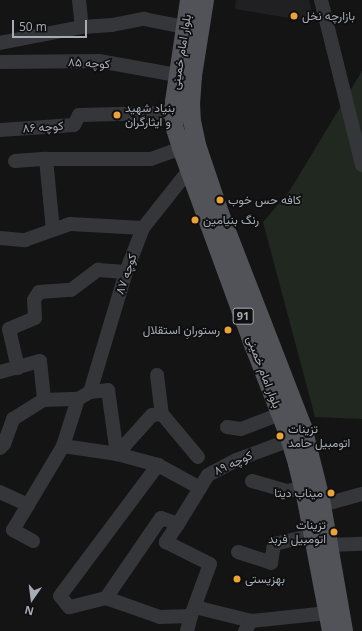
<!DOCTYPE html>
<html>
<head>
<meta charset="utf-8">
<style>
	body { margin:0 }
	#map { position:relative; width:362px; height:631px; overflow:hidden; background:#141415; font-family:"Open Sans",Vazirmatn,sans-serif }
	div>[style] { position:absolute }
	.built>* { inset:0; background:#202022 }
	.green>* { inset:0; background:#202820 }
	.minor>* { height:14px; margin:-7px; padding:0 7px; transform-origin:7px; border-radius:7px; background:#35363a }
	.major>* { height:18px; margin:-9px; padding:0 9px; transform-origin:9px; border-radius:9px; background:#515359 }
	.dots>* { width:11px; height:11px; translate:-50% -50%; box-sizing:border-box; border:2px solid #0f0f10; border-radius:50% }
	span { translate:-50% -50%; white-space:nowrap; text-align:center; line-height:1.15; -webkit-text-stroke:3.5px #0f0f10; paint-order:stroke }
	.shield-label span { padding:1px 3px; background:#0f0f10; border:1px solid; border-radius:3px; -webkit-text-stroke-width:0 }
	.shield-label { font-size:11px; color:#a6acb5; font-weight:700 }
	.poi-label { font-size:12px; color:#a6acb5 }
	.left { translate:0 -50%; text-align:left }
	.right { translate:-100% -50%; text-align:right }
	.street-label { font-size:12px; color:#a6acb5 }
	.north { position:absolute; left:12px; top:579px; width:40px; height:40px; -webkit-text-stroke:3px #0f0f10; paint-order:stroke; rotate:194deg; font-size:11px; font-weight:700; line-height:16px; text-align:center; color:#a6acb5 }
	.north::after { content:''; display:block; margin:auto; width:14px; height:18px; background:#a6acb5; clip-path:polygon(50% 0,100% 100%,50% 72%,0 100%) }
	.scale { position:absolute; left:12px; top:20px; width:75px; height:18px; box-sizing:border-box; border:2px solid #a6acb5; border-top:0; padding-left:5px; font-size:12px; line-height:14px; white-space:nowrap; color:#a6acb5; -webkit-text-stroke:3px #0f0f10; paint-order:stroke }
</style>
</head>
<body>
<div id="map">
	<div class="built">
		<i style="clip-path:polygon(236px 0,309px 0,314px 22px,235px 9px)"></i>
	</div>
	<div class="green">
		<i style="clip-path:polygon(362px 71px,362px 419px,315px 417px,263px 222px,289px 192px)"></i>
	</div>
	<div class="minor">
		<i style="left:79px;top:0;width:27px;rotate:84deg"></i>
		<i style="left:321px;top:0;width:170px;rotate:76deg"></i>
		<i style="left:0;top:43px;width:84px;rotate:-11deg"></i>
		<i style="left:82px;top:27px;width:30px;rotate:-4deg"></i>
		<i style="left:112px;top:25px;width:33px;rotate:-11deg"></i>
		<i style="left:144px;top:19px;width:42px;rotate:11deg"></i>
		<i style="left:0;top:62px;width:99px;rotate:-0.6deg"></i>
		<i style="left:99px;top:61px;width:79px;rotate:10.2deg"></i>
		<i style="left:0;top:130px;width:74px;rotate:-3.9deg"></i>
		<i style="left:74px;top:125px;width:11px;rotate:-63deg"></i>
		<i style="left:79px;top:115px;width:80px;rotate:-1.4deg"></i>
		<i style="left:159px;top:113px;width:15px;rotate:-11deg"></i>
		<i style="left:46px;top:159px;width:71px;rotate:84.4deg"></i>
		<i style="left:15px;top:161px;width:31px;rotate:-4deg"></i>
		<i style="left:46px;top:159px;width:105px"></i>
		<i style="left:151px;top:159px;width:32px;rotate:-20deg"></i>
		<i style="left:0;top:238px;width:25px;rotate:5deg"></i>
		<i style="left:25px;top:240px;width:48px;rotate:-19.6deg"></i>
		<i style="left:70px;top:224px;width:73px;rotate:3.1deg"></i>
		<i style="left:18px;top:368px;width:40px;rotate:-103deg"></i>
		<i style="left:9px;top:329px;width:28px;rotate:-23deg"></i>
		<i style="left:35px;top:318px;width:18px;rotate:-93deg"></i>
		<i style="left:34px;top:300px;width:9px;rotate:-58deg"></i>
		<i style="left:39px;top:292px;width:32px;rotate:-4deg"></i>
		<i style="left:71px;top:290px;width:34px;rotate:-37deg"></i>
		<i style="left:98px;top:270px;width:28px;rotate:4deg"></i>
		<i style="left:0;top:372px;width:41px;rotate:-15.4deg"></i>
		<i style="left:40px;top:361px;width:39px;rotate:84deg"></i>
		<i style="left:157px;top:375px;width:39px;rotate:83deg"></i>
		<i style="left:90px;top:392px;width:125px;rotate:-73.3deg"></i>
		<i style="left:126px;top:272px;width:47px;rotate:-68.9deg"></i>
		<i style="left:143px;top:228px;width:74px;rotate:-51.6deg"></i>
		<i style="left:78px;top:399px;width:49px;rotate:107.7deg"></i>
		<i style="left:63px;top:446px;width:55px;rotate:8.4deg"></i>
		<i style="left:117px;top:454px;width:52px;rotate:-48.1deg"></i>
		<i style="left:152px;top:415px;width:10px;rotate:-6deg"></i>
		<i style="left:162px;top:414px;width:56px;rotate:50.1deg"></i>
		<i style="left:227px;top:427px;width:14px;rotate:8deg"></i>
		<i style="left:241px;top:429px;width:42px;rotate:-21deg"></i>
		<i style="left:0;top:448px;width:6px;rotate:-45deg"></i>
		<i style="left:4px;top:444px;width:27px;rotate:-70deg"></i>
		<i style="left:13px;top:419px;width:36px;rotate:-32deg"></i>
		<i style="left:44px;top:400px;width:34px;rotate:-2deg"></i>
		<i style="left:78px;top:399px;width:14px;rotate:-30deg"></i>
		<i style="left:90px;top:392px;width:18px;rotate:-6deg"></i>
		<i style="left:108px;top:390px;width:65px;rotate:82deg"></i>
		<i style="left:117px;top:454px;width:42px;rotate:15deg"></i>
		<i style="left:252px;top:481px;width:36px;rotate:16deg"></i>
		<i style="left:287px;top:491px;width:16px;rotate:-11deg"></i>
		<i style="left:0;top:492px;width:31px;rotate:25deg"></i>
		<i style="left:322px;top:505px;width:41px;rotate:-15.4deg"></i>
		<i style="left:178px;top:524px;width:57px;rotate:-58.5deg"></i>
		<i style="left:208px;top:475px;width:32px;rotate:-28deg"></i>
		<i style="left:236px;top:460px;width:58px;rotate:-20.3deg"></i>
		<i style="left:33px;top:541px;width:23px;rotate:-151deg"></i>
		<i style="left:13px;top:530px;width:98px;rotate:-59.2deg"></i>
		<i style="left:329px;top:545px;width:33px;rotate:-2deg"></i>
		<i style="left:238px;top:552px;width:35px;rotate:18deg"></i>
		<i style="left:271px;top:563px;width:19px;rotate:-81deg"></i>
		<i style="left:274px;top:544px;width:40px;rotate:-13deg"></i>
		<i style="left:106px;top:598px;width:97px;rotate:-55.5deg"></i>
		<i style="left:161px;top:518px;width:18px;rotate:19deg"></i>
		<i style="left:178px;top:524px;width:22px;rotate:124deg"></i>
		<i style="left:166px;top:542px;width:49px;rotate:26.6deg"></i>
		<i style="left:210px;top:564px;width:55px;rotate:110.1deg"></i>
		<i style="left:195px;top:607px;width:58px;rotate:14deg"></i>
		<i style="left:187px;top:631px;width:16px;rotate:-75deg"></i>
		<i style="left:191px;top:616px;width:31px;rotate:178deg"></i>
		<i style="left:160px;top:617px;width:57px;rotate:-160.6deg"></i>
		<i style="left:106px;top:598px;width:38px;rotate:166deg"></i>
		<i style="left:69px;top:607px;width:14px;rotate:-129deg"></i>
		<i style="left:60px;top:596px;width:164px;rotate:-53.2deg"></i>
		<i style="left:158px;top:465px;width:48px;rotate:28.7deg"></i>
		<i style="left:245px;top:631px;width:12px;rotate:-59deg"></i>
		<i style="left:251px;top:621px;width:77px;rotate:-5.9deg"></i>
	</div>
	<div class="major">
		<i style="left:189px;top:0;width:103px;rotate:98.4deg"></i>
		<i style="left:174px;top:102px;width:24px;rotate:90deg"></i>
		<i style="left:174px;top:126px;width:23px;rotate:72deg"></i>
		<i style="left:181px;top:148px;width:212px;rotate:69.9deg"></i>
		<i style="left:254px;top:347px;width:93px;rotate:68.7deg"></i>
		<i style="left:288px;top:434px;width:31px;rotate:73deg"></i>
		<i style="left:297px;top:464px;width:37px;rotate:76deg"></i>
		<i style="left:306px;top:500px;width:133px;rotate:79.2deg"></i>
		<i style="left:205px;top:0;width:77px;rotate:99deg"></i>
		<i style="left:193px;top:76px;width:27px;rotate:94deg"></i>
		<i style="left:191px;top:103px;width:18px;rotate:87deg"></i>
		<i style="left:192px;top:121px;width:25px;rotate:78deg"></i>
		<i style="left:197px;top:145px;width:72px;rotate:71.3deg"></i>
		<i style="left:220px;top:213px;width:230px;rotate:68.8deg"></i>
		<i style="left:303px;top:427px;width:74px;rotate:76deg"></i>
		<i style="left:321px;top:499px;width:134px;rotate:80.1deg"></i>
	</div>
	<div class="dots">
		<i style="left:294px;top:16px;background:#eba236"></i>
		<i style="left:117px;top:115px;background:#eba236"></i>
		<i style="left:220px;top:200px;background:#eba236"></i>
		<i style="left:195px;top:220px;background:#eba236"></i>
		<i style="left:228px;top:330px;background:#eba236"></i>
		<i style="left:280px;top:436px;background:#eba236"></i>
		<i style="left:331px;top:493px;background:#eba236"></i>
		<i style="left:334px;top:532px;background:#eba236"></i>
		<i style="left:237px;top:579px;background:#eba236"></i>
	</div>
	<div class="shield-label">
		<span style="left:243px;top:316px">91</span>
	</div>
	<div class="poi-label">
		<span class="left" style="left:302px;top:16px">بازارچه نخل</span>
		<span class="left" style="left:125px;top:115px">بنیاد شهید<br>و ایثارگران</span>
		<span class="left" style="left:228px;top:200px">کافه حس خوب</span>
		<span class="left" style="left:203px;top:220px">رنگ بنیامین</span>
		<span class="right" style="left:220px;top:330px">رستورانِ استقلال</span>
		<span class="left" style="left:288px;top:436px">تزینات<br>اتومبیل حامد</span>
		<span class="right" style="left:323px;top:493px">میناب دیتا</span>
		<span class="right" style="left:326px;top:532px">تزینات<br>اتومبیل فربد</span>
		<span class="left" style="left:245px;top:579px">بهزیستی</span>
	</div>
	<div class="street-label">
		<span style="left:181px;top:52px;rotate:-81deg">بلوار امام خمینی</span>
		<span style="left:89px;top:63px;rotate:3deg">کوچه ۸۵</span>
		<span style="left:43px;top:127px;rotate:-4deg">کوچه ۸۶</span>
		<span style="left:126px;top:274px;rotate:-71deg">کوچه ۸۷</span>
		<span style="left:264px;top:372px;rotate:69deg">بلوار امام خمینی</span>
		<span style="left:233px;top:463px;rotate:-25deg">کوچه ۸۹</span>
	</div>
	<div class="north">N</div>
	<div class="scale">50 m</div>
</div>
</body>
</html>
